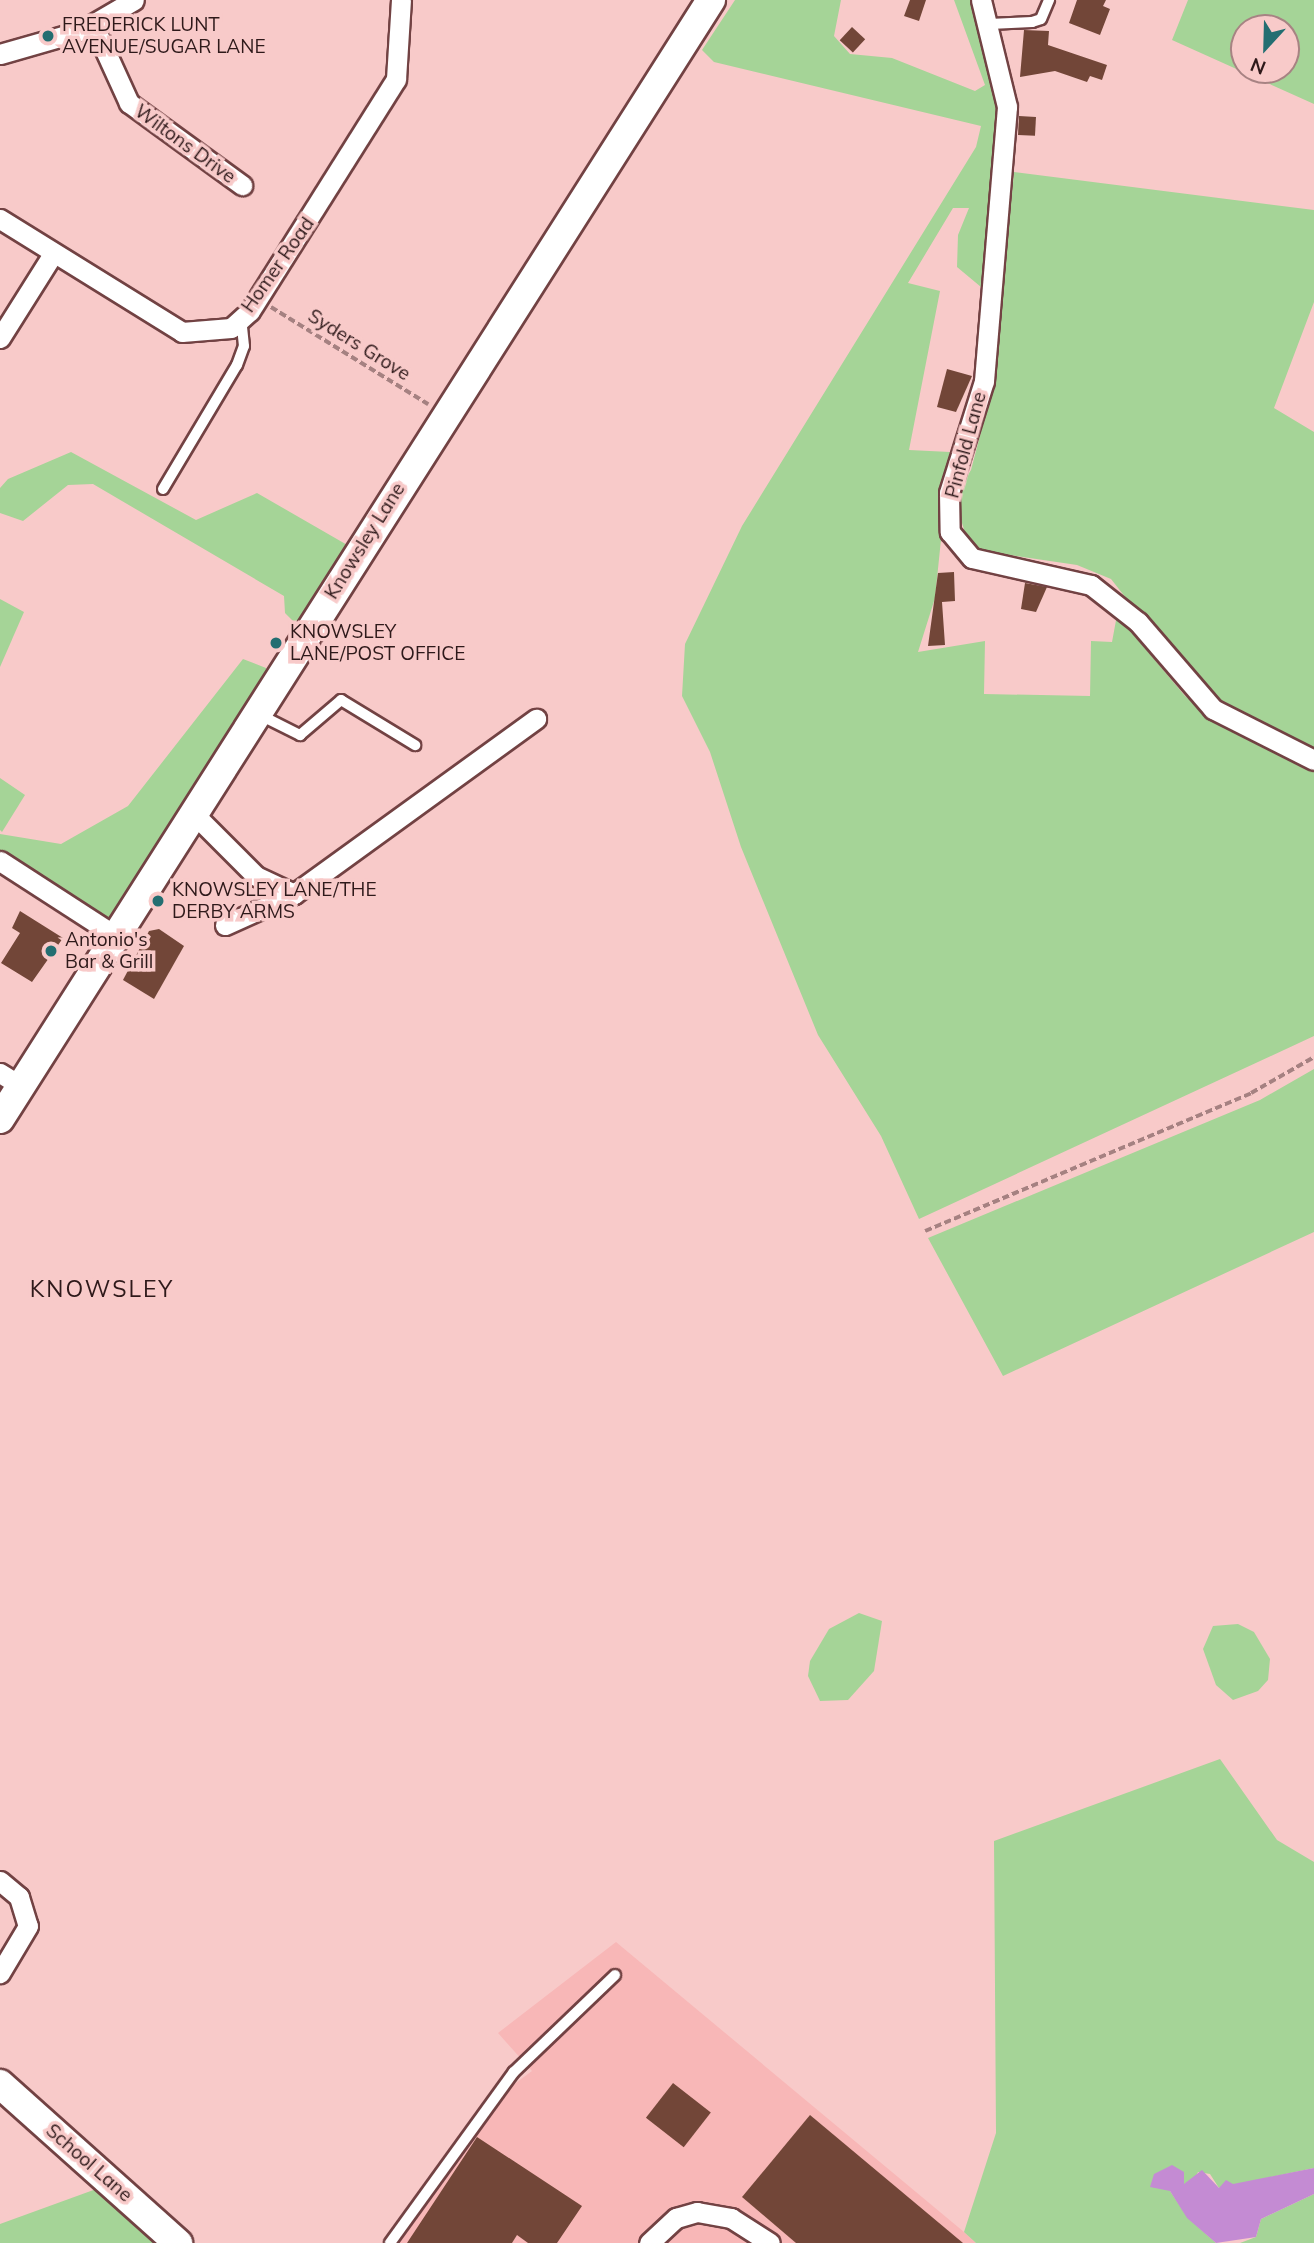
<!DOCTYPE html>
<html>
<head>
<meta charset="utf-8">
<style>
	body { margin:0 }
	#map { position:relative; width:1314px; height:2243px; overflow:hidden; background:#f8cac9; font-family:Mulish,sans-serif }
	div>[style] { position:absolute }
	.built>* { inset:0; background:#f8b7b7 }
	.green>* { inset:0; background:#a5d497 }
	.water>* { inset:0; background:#c48bd3 }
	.building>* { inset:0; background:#724638; transform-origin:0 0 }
	.path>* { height:3.5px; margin-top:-1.75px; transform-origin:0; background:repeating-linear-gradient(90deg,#a58181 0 7px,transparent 0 10.5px) }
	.roads { filter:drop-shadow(2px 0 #724243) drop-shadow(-2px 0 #724243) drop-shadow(0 2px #724243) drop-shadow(0 -2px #724243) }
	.lane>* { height:10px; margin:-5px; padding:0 5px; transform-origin:5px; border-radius:5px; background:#fff }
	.street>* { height:19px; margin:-9.5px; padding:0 9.5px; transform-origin:9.5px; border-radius:9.5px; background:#fff }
	.secondary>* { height:28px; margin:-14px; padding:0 14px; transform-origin:14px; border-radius:14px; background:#fff }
	.dots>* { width:19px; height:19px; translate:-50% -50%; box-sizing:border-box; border:4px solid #f8cac9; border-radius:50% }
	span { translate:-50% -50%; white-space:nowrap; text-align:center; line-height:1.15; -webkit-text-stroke:7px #f8cac9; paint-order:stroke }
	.poi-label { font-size:19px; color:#2e191a }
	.left { translate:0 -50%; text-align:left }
	.street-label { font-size:19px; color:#2e191a }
	.quarter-label { font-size:23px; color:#2e191a; letter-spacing:2px }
	.north { position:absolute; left:1230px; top:14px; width:70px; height:70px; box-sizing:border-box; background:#f8cac9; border:2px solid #a78383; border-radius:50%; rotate:202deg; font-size:19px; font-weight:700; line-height:28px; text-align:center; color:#2e191a }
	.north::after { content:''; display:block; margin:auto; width:24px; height:32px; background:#236e71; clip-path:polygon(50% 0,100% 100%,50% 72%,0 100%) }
</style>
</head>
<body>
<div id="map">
	<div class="built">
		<i style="clip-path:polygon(616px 1942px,964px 2232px,976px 2243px,396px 2243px,497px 2097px,532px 2071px,498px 2033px)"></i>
	</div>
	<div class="green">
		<i style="clip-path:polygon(735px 0,841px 0,834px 36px,850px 54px,892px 58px,975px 91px,985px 85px,954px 0,974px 0,1003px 108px,987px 292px,957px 267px,958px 235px,969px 208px,953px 208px,908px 283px,940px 291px,909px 450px,950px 452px,935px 598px,918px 652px,985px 641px,984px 694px,1090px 696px,1091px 641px,1112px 642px,1117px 615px,1185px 696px,1226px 728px,1314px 768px,1314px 1036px,919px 1219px,881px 1136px,818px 1035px,741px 847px,710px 752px,682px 696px,685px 644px,742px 526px,976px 147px,981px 126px,714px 62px,702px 50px)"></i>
		<i style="clip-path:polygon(evenodd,1188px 0,1314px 0,1314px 104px,1172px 40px,1188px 0,1244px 28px,1286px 28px,1286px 70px,1244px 70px,1244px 28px)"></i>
		<i style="clip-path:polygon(1014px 172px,1314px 210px,1314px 302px,1274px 408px,1314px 432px,1314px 751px,1230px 714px,1189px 678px,1111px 579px,1077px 565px,970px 549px,954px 497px,971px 470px,993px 386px)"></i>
		<i style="clip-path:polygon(71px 452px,196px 520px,257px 493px,349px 546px,299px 627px,285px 613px,284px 596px,93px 484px,68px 485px,23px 521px,0 513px,0 488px,8px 479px)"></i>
		<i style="clip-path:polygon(0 599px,24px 612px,0 667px)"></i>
		<i style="clip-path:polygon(243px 659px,266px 668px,266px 677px,111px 923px,0 851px,0 834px,61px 844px,128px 806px)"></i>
		<i style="clip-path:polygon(0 778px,25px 795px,2px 832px,0 830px)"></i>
		<i style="clip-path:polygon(1314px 1069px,1314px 1232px,1003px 1376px,928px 1238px,1260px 1100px)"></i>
		<i style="clip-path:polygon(859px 1613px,882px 1621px,874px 1671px,848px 1700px,820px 1701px,808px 1676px,810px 1661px,829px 1629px)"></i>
		<i style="clip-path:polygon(1238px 1624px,1254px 1632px,1270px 1659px,1268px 1680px,1258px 1691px,1233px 1700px,1216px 1685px,1203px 1649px,1213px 1626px)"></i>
		<i style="clip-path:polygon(1220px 1759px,1277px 1840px,1314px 1862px,1314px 2168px,1219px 2188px,1210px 2174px,1198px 2172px,1192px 2184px,1170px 2191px,1188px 2218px,1216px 2243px,976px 2243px,964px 2232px,996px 2133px,994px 1841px)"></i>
		<i style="clip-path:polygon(99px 2188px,158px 2243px,0 2243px,0 2224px)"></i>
		<i style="clip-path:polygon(1314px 2194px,1314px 2243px,1240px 2243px,1256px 2237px,1261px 2219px)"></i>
	</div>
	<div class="water">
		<i style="clip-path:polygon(1172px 2165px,1184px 2172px,1184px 2184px,1202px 2170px,1219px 2188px,1226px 2180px,1233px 2184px,1314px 2168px,1314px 2194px,1261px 2219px,1256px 2237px,1216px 2243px,1187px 2218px,1170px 2191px,1150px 2187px,1154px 2174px)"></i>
	</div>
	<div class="building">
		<i style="clip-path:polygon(910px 0,926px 0,919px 21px,904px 16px)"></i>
		<i style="clip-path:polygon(1077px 0,1106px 0,1103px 6px,1110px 9px,1100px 35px,1069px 23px)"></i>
		<i style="left:852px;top:27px;width:18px;height:18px;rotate:43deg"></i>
		<i style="clip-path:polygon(1024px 30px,1049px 31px,1048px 45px,1107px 65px,1102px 80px,1090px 76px,1087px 82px,1055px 71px,1020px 77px)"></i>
		<i style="left:1019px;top:116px;width:17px;height:19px;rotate:3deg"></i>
		<i style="clip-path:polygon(947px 369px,972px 376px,956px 412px,937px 407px)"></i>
		<i style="clip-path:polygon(954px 572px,955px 601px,942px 602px,945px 645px,928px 646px,938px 573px)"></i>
		<i style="clip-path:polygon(1025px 583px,1047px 587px,1036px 612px,1021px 609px)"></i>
		<i style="clip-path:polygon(20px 911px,63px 938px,32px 982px,1px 963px,20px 933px,12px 928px)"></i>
		<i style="clip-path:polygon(159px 929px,184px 946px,154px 999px,123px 980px,149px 931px)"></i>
		<i style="left:673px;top:2083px;width:48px;height:44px;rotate:38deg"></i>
		<i style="clip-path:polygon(810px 2115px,963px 2243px,796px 2243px,742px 2197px)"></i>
		<i style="clip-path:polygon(477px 2137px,582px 2206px,557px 2243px,528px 2243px,517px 2235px,512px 2243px,407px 2243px)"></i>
	</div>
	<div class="path">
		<i style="left:271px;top:307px;width:185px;rotate:31.7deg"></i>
		<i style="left:925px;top:1231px;width:354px;rotate:-22.9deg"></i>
		<i style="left:1251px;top:1093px;width:73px;rotate:-29.7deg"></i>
	</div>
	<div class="roads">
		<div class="lane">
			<i style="left:990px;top:24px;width:42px;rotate:-2.7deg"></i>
			<i style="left:1032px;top:22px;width:9px;rotate:-18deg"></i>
			<i style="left:1041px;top:19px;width:21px;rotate:-67deg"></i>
			<i style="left:163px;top:489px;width:144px;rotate:-59.2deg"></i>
			<i style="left:237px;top:365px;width:20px;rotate:-70deg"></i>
			<i style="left:244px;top:346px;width:27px;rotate:-96deg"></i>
			<i style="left:260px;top:715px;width:45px;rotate:26.6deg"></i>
			<i style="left:300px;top:735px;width:54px;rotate:-40.5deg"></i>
			<i style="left:341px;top:700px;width:87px;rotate:31.3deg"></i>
			<i style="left:390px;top:2243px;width:211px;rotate:-54.1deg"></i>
			<i style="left:514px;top:2072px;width:140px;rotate:-43.8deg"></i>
		</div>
		<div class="street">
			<i style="left:981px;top:0;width:110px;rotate:76.3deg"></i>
			<i style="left:1007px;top:107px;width:275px;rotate:94.8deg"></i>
			<i style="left:984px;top:381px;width:117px;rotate:107.4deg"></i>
			<i style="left:949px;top:493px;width:39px;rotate:89deg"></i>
			<i style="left:950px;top:532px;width:34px;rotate:50deg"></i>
			<i style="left:972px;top:558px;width:122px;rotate:12.8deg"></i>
			<i style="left:1091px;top:585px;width:60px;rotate:38.2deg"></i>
			<i style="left:1138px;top:622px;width:115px;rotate:49.2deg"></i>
			<i style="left:1213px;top:709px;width:113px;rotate:26.8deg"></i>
			<i style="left:93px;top:24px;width:87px;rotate:65.5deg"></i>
			<i style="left:129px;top:103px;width:140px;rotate:36deg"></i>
			<i style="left:0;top:54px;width:84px;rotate:-15.9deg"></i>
			<i style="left:81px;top:31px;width:61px;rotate:-30.3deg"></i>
			<i style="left:0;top:219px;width:214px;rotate:31.8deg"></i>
			<i style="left:182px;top:332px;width:49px;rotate:-4.7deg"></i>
			<i style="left:231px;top:328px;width:25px;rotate:-42deg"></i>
			<i style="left:250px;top:311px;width:274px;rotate:-57.8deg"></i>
			<i style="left:396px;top:79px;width:79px;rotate:-86.4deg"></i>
			<i style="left:0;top:338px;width:99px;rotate:-57.8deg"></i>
			<i style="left:193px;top:813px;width:89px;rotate:45deg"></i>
			<i style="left:256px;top:876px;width:42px;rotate:25.3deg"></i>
			<i style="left:294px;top:894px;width:299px;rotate:-35.9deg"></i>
			<i style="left:0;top:861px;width:138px;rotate:32.9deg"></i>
			<i style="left:225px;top:925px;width:76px;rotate:-24.2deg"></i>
			<i style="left:0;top:1073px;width:25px;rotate:32deg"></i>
			<i style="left:0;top:1881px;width:25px;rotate:40deg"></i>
			<i style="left:19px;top:1897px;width:30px;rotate:73deg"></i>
			<i style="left:28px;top:1926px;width:55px;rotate:120.8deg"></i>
			<i style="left:649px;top:2243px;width:37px;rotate:-43deg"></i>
			<i style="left:676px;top:2218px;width:22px;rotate:-16deg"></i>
			<i style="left:697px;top:2212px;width:35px;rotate:10deg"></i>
			<i style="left:731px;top:2218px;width:46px;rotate:32.7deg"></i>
		</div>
		<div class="secondary">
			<i style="left:0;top:1119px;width:1326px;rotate:-57.57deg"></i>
			<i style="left:0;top:2084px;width:239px;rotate:41.8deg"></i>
		</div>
	</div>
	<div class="dots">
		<i style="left:48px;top:36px;background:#236e71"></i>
		<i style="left:276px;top:643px;background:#236e71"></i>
		<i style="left:158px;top:901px;background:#236e71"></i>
		<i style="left:51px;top:951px;background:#236e71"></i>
	</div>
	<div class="poi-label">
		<span class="left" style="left:62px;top:36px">FREDERICK LUNT<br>AVENUE/SUGAR LANE</span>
		<span class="left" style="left:290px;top:643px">KNOWSLEY<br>LANE/POST OFFICE</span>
		<span class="left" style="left:172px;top:901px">KNOWSLEY LANE/THE<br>DERBY ARMS</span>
		<span class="left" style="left:65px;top:951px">Antonio's<br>Bar &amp; Grill</span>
	</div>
	<div class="street-label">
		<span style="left:185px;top:144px;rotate:36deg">Wiltons Drive</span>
		<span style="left:278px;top:265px;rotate:-55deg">Homer Road</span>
		<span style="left:359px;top:345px;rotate:32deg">Syders Grove</span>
		<span style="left:966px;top:445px;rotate:-75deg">Pinfold Lane</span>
		<span style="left:365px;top:541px;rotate:-58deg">Knowsley Lane</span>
		<span style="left:89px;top:2163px;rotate:41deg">School Lane</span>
	</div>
	<div class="quarter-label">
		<span style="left:102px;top:1289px">KNOWSLEY</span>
	</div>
	<div class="north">N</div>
</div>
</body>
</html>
